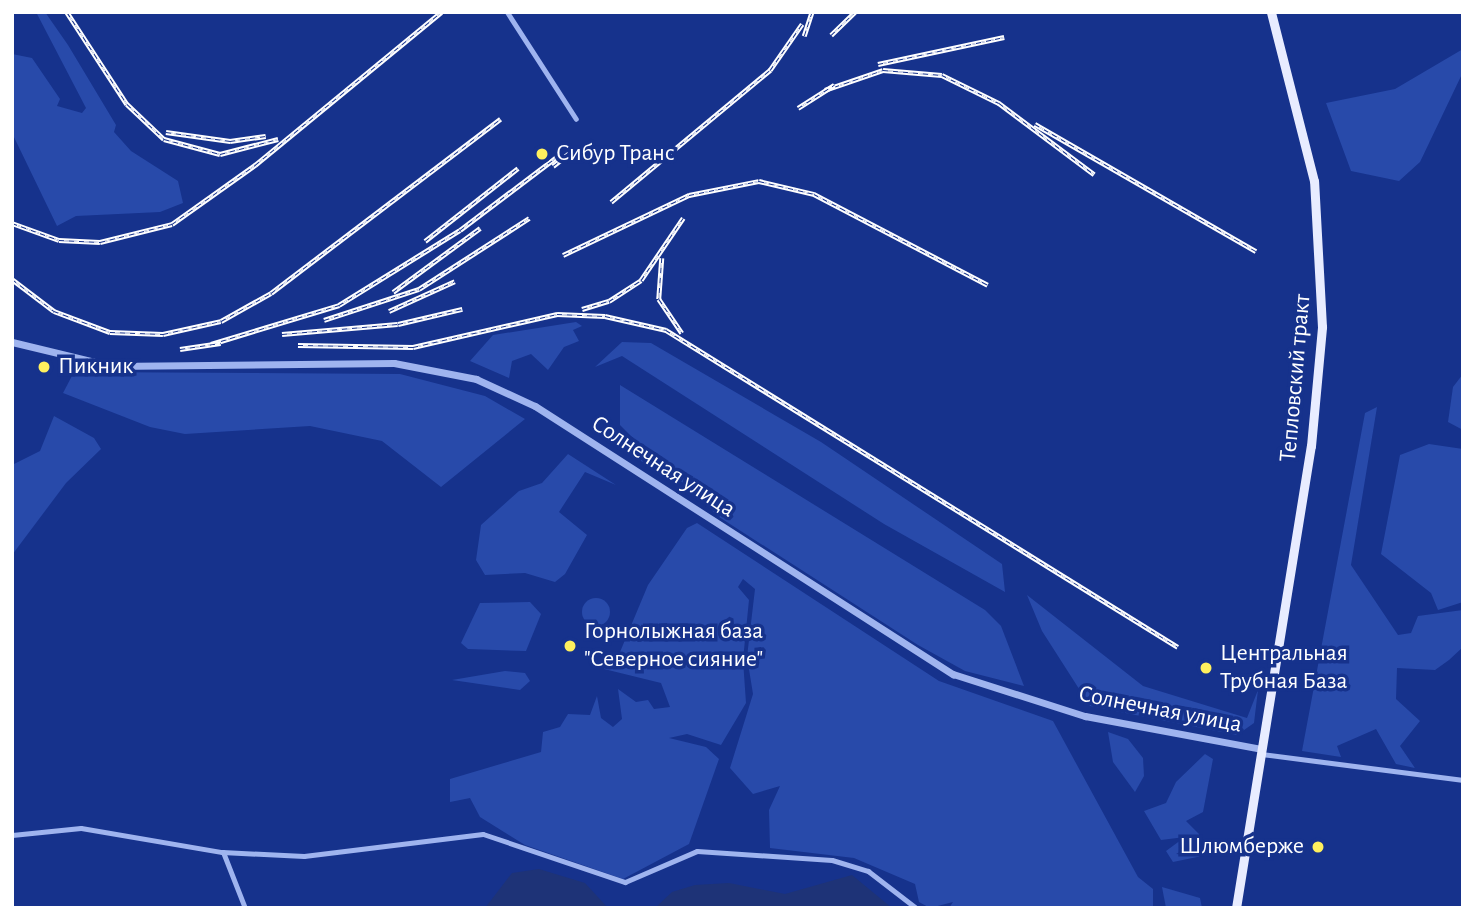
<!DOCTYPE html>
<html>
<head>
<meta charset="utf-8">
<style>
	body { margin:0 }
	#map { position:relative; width:1475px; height:920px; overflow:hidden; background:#16328c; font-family:"Alegreya Sans",sans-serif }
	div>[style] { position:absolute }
	.green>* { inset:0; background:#284aaa }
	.round { border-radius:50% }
	.water>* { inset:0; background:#1e3377 }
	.minor>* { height:5px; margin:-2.5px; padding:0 2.5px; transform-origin:2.5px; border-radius:2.5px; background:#9fb4ef }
	.tertiary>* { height:7px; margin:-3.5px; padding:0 3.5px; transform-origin:3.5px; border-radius:3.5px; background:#9fb4ef }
	.primary>* { height:9px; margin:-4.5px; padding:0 4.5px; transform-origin:4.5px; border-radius:4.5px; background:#e8ecff }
	.rail>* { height:4.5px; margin-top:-2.25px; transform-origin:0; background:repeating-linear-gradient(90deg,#16328c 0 5px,#fff 0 10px); box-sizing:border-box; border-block:2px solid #fff }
	.dots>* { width:19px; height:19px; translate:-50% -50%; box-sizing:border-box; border:4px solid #16328c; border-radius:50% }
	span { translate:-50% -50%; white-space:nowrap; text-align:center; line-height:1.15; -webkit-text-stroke:7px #16328c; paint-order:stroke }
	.poi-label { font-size:24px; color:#fff }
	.left { translate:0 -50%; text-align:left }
	.right { translate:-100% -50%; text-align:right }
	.street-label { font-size:24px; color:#fff }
	.frame { position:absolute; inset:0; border:14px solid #fff; pointer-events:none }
</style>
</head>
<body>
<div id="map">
	<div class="green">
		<i style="clip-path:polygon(36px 12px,45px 12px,68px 45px,116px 125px,114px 132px,131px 151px,178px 181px,183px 203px,160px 212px,76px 216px,57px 226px,12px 133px,12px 54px,32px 58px,60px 99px,57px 106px,82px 113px,86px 108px)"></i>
		<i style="clip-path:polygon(1463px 49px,1463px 72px,1420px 162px,1399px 181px,1351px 171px,1326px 103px,1395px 89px)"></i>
		<i style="clip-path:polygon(576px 322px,582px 326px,573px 330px,579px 341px,564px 347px,548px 370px,531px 354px,512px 361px,509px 378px,470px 361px,493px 335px)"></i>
		<i style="clip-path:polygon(622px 342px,651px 343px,821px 442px,1002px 564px,1005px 592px,884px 524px,622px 356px,595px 367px)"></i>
		<i style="clip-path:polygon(74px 372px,400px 374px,485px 396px,525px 419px,441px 487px,382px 441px,310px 426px,185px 434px,150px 427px,63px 393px)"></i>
		<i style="clip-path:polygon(1463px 374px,1463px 430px,1448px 422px,1453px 387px)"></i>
		<i style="clip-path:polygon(620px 385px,985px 610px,1001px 626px,1024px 686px,965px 671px,918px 645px,716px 515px,697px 490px,618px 449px,618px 443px,641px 446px,620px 425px)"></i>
		<i style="clip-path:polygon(1377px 407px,1351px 565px,1398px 635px,1411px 633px,1418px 616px,1463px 610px,1463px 647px,1449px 660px,1435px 670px,1397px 668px,1396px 699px,1420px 721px,1400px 746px,1415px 768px,1396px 764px,1376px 729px,1337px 746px,1341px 757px,1302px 751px,1365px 413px)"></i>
		<i style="clip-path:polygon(54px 416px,94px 438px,101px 449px,66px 483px,12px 555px,12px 465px,40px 451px)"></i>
		<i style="clip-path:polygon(1429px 444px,1463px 449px,1463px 602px,1438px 610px,1431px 593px,1381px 554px,1400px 455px)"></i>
		<i style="clip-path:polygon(568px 454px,616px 485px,585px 472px,559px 512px,587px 535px,565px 574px,555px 582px,525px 573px,485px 575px,476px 560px,481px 525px,519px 491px,542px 483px)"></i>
		<i style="clip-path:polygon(697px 523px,939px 681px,1053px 721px,1138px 877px,1153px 889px,1153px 908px,949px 908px,953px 902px,930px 908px,919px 902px,915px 884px,854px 858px,770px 848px,769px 810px,780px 786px,753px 794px,730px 768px,753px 694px,747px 657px,755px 589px,743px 579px,738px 587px,749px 600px,743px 660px,746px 703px,721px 745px,687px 734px,669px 738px,706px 747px,719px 759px,689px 844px,623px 879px,525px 845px,480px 817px,470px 798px,450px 802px,450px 779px,541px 752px,543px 732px,560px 727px,568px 714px,590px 715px,597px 696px,601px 718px,613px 727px,622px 719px,618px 689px,636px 702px,648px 700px,654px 709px,670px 707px,661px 683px,604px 669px,620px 652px,648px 585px,687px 528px)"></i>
		<i style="clip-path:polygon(1027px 595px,1143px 686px,1247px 718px,1258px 690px,1254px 723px,1237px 735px,1090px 706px,1042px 631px)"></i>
		<i class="round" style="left:582px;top:598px;width:28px;height:28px"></i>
		<i style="clip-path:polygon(530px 602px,541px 614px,526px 651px,468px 649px,461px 643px,480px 603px)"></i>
		<i style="clip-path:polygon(505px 671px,525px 673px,530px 681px,520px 690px,452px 680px)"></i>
		<i style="clip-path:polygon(1108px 732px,1128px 739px,1143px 758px,1144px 776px,1135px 792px,1113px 762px)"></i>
		<i style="clip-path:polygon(1205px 754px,1213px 759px,1203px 812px,1186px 821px,1199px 834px,1199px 842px,1176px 854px,1202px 856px,1173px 862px,1166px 851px,1185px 837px,1161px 840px,1144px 811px,1166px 803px,1176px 782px)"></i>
		<i style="clip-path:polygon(1162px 887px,1200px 898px,1202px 908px,1166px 908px)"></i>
	</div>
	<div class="water">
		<i style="clip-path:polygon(539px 869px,585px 883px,608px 908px,485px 908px,512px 873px)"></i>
		<i style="clip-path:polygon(852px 875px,892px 908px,655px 908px,672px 892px,695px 885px,729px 883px,785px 894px)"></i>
	</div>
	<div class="minor">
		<i style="left:507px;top:12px;width:127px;rotate:57.2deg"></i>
		<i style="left:1261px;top:754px;width:204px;rotate:7.3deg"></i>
		<i style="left:12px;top:835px;width:69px;rotate:-5.8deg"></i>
		<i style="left:81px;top:828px;width:143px;rotate:9.7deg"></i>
		<i style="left:222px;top:852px;width:82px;rotate:2.8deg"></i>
		<i style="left:304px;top:856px;width:180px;rotate:-7deg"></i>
		<i style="left:483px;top:834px;width:150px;rotate:18.7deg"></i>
		<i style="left:625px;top:882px;width:78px;rotate:-23.3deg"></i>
		<i style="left:697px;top:851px;width:135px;rotate:3.8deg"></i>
		<i style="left:832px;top:860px;width:38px;rotate:17deg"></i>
		<i style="left:868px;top:871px;width:61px;rotate:37.6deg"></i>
		<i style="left:223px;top:852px;width:60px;rotate:68.6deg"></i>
	</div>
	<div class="tertiary">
		<i style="left:12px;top:342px;width:103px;rotate:13.5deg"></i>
		<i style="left:112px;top:366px;width:282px;rotate:-0.6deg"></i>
		<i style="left:394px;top:363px;width:84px;rotate:11deg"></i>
		<i style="left:476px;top:379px;width:65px;rotate:24.6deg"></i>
		<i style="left:535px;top:406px;width:497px;rotate:32.7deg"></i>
		<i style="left:953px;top:674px;width:139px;rotate:17.7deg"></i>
		<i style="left:1085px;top:716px;width:179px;rotate:10.6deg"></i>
	</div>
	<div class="primary">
		<i style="left:1236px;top:908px;width:468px;rotate:-80.8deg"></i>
		<i style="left:1311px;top:446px;width:120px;rotate:-84.7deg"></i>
		<i style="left:1322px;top:327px;width:146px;rotate:-93.1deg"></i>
		<i style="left:1314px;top:181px;width:174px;rotate:-104.3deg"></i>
	</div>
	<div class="rail">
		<i style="left:67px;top:12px;width:110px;rotate:56.9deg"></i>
		<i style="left:127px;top:104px;width:51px;rotate:43.4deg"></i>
		<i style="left:164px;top:139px;width:58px;rotate:15deg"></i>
		<i style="left:220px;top:154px;width:60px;rotate:-14.5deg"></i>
		<i style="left:831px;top:35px;width:33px;rotate:-44deg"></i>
		<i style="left:804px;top:36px;width:25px;rotate:-72deg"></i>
		<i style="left:878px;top:64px;width:129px;rotate:-12.1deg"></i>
		<i style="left:825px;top:90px;width:61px;rotate:-19deg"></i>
		<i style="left:883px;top:70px;width:59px;rotate:4.8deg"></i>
		<i style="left:942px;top:75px;width:64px;rotate:26.2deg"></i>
		<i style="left:999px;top:103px;width:119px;rotate:36.8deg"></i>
		<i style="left:798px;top:108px;width:43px;rotate:-32.6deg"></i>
		<i style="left:1035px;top:124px;width:255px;rotate:29.9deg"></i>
		<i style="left:166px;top:132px;width:65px;rotate:8deg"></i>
		<i style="left:230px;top:141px;width:36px;rotate:-8deg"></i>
		<i style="left:553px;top:166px;width:29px;rotate:-38deg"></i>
		<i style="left:611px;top:202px;width:207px;rotate:-39.7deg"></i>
		<i style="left:770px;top:70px;width:56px;rotate:-55.2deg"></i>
		<i style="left:12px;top:223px;width:50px;rotate:19.9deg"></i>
		<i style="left:59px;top:240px;width:41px;rotate:2.8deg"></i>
		<i style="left:100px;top:242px;width:74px;rotate:-14deg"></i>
		<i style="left:172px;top:224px;width:102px;rotate:-35.4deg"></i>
		<i style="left:255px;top:165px;width:241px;rotate:-39.4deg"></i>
		<i style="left:425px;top:241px;width:118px;rotate:-38.1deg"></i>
		<i style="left:563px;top:255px;width:140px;rotate:-25.5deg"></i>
		<i style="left:689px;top:195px;width:71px;rotate:-11.3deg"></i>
		<i style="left:759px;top:181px;width:57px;rotate:13.3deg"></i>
		<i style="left:814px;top:194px;width:196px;rotate:27.6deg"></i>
		<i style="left:662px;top:258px;width:41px;rotate:94.2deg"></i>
		<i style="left:659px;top:299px;width:41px;rotate:55.9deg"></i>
		<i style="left:12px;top:279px;width:53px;rotate:37.3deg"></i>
		<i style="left:54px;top:311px;width:60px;rotate:20.6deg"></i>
		<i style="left:110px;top:332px;width:53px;rotate:2.2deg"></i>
		<i style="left:163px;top:334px;width:59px;rotate:-12.6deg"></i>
		<i style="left:221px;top:321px;width:57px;rotate:-29.2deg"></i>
		<i style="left:271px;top:293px;width:288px;rotate:-37.2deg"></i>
		<i style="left:393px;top:292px;width:108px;rotate:-36.3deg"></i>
		<i style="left:582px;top:309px;width:28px;rotate:-17deg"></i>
		<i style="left:609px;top:301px;width:38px;rotate:-33deg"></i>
		<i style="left:641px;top:280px;width:75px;rotate:-55.9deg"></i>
		<i style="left:389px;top:311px;width:72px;rotate:-24.4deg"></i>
		<i style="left:324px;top:320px;width:100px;rotate:-18.1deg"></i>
		<i style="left:419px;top:289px;width:131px;rotate:-32.8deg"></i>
		<i style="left:282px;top:334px;width:116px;rotate:-4.9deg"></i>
		<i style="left:398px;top:324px;width:66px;rotate:-13.2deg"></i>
		<i style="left:211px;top:344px;width:134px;rotate:-16.9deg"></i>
		<i style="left:339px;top:305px;width:142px;rotate:-31.8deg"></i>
		<i style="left:460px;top:230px;width:124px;rotate:-37.1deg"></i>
		<i style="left:298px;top:345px;width:115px;rotate:1deg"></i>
		<i style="left:413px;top:347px;width:148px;rotate:-12.9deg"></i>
		<i style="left:557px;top:314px;width:48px;rotate:2.4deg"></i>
		<i style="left:605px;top:316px;width:63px;rotate:12.9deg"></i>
		<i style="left:666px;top:330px;width:602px;rotate:31.76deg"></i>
		<i style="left:180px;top:349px;width:41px;rotate:-8.3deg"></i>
	</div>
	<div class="dots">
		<i style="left:542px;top:154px;background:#fff05e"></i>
		<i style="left:44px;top:367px;background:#fff05e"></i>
		<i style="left:570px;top:646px;background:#fff05e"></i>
		<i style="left:1206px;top:668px;background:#fff05e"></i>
		<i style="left:1318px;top:847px;background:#fff05e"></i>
	</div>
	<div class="poi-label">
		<span class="left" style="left:556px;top:154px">Сибур Транс</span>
		<span class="left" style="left:58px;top:367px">Пикник</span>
		<span class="left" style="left:584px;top:646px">Горнолыжная база<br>"Северное сияние"</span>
		<span class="left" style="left:1220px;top:668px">Центральная<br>Трубная База</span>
		<span class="right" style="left:1304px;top:847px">Шлюмберже</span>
	</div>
	<div class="street-label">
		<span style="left:1296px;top:378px;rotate:-85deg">Тепловский тракт</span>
		<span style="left:663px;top:467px;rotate:33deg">Солнечная улица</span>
		<span style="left:1160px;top:710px;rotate:11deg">Солнечная улица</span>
	</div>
	<div class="frame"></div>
</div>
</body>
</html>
